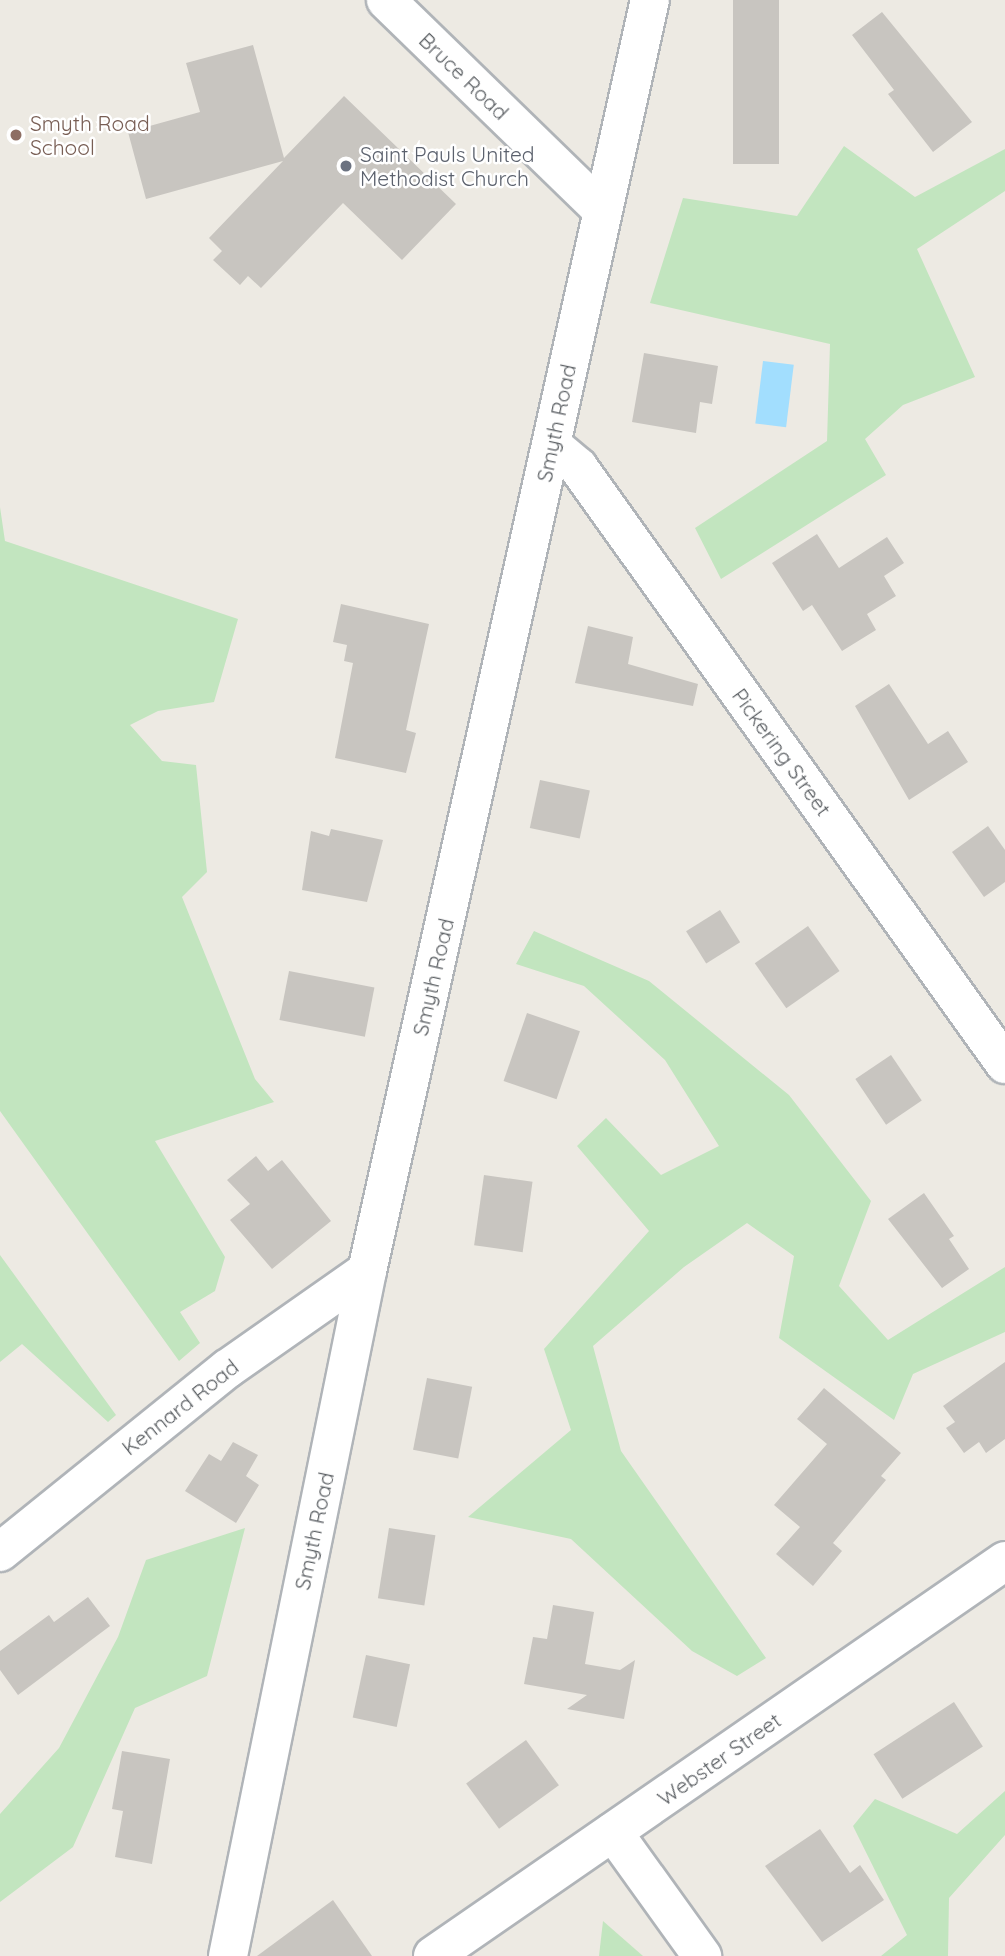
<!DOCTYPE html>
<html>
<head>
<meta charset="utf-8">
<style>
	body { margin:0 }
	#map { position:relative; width:1005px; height:1956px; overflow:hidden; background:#edeae3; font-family:Quicksand,sans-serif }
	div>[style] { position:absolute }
	.green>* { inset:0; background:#c2e5bf }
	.water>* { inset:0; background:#a2defe; transform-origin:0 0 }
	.building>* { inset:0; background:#c8c5c0; transform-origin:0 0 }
	.roads { filter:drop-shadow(2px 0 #b0b4b8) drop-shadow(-2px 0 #b0b4b8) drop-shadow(0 2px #b0b4b8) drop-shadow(0 -2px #b0b4b8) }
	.street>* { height:38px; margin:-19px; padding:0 19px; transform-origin:19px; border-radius:19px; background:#fff }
	.secondary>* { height:38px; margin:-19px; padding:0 19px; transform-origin:19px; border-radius:19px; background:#fff }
	.dots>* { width:19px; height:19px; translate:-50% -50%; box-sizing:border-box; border:4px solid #fff; border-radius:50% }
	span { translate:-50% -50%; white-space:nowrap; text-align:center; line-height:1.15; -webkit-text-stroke:5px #fff; paint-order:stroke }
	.street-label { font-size:21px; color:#5b5f63 }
	.education-label { font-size:21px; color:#785e54 }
	.left { translate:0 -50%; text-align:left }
	.worship-label { font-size:21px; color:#5b616d }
</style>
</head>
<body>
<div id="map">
	<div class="green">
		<i style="clip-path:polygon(844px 146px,915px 197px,1005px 149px,1005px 191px,917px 249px,975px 377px,903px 405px,865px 439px,886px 475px,721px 579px,695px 528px,827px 441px,830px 344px,650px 303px,683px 198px,797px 216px)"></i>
		<i style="clip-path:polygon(0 507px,5px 541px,238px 619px,214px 702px,158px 711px,130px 725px,162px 761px,196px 765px,207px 872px,182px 897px,255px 1079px,274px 1102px,155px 1141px,225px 1257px,215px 1291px,180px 1312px,200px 1343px,179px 1361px,0 1111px)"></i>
		<i style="clip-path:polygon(534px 931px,649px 981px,789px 1095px,871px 1201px,839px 1286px,888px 1340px,1005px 1267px,1005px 1332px,913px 1374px,894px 1420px,779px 1338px,794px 1256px,747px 1223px,684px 1267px,593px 1346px,621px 1451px,766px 1658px,737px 1676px,692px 1651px,571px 1539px,468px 1517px,571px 1430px,544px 1349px,649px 1231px,577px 1146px,606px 1118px,661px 1175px,719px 1146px,665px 1060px,584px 986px,516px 964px)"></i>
		<i style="clip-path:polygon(0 1255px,116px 1415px,108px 1422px,22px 1344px,0 1362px)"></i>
		<i style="clip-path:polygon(245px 1528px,207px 1676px,135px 1708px,73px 1847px,0 1902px,0 1814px,59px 1748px,118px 1637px,146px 1560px)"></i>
		<i style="clip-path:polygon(1005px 1791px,1005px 1835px,949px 1898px,948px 1956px,881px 1956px,907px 1935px,853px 1826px,875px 1799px,957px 1834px)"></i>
		<i style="clip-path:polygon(603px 1921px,643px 1956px,599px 1956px)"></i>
	</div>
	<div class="water">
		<i style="left:763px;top:361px;width:31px;height:63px;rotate:7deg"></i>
	</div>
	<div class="building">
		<i style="left:733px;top:0;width:46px;height:164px"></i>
		<i style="clip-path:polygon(882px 12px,972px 122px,933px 152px,888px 94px,894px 90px,852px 35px)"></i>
		<i style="clip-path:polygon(253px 45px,284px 158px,344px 96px,456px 204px,402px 260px,343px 203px,261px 288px,248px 276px,240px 285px,213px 260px,222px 251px,209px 238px,283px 161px,146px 199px,128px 132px,200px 112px,186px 63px)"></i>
		<i style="clip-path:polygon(644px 353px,718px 366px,712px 404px,700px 402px,696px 433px,632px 422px)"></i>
		<i style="clip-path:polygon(817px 534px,839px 568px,887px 537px,904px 563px,884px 576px,896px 596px,867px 614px,876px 630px,842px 651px,812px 605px,803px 611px,772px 563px)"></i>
		<i style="clip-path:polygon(341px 604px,429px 624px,406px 730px,416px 733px,406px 773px,335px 758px,353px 663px,344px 661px,347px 645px,333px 642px)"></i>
		<i style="clip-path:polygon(588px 626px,633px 637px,628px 664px,698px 684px,693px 706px,575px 683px)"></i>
		<i style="clip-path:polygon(889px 684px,928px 744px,948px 731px,968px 762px,909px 800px,855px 706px)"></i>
		<i style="left:540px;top:780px;width:51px;height:49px;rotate:12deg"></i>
		<i style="clip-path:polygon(988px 826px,1005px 850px,1005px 882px,984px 897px,952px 852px)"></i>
		<i style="clip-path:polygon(331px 829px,383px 840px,367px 902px,302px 890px,311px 831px,329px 836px)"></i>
		<i style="left:720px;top:910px;width:38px;height:40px;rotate:58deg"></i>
		<i style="left:808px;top:926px;width:55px;height:65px;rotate:55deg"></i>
		<i style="left:289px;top:971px;width:87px;height:50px;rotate:11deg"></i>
		<i style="left:527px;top:1013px;width:56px;height:72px;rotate:19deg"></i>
		<i style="left:891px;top:1055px;width:55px;height:43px;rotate:56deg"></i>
		<i style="clip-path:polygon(256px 1156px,268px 1171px,282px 1160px,331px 1221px,272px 1269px,230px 1220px,250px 1204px,227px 1180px)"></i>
		<i style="left:484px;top:1175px;width:49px;height:71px;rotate:8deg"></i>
		<i style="clip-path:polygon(924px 1193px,954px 1236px,949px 1239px,969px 1269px,942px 1288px,888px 1219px)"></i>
		<i style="clip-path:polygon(1005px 1362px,1005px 1439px,986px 1453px,979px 1442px,964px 1453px,946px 1428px,955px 1422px,943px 1406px)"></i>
		<i style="left:427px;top:1378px;width:46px;height:73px;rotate:11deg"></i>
		<i style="clip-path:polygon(824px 1388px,901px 1453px,881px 1476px,886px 1480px,833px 1543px,842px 1551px,813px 1586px,776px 1554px,800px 1527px,774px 1505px,827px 1444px,797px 1419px)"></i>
		<i style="clip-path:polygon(233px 1442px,258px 1455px,246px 1476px,259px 1485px,236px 1523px,185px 1491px,209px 1454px,221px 1461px)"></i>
		<i style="left:389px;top:1528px;width:47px;height:71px;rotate:9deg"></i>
		<i style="clip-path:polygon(88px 1597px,110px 1626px,18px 1695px,0 1670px,0 1651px,49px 1615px,54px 1622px)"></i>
		<i style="clip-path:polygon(553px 1605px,594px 1612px,585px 1664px,620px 1670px,635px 1660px,624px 1719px,567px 1709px,587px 1695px,524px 1684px,533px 1637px,547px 1639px)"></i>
		<i style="left:366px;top:1655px;width:45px;height:64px;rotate:12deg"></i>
		<i style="left:954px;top:1702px;width:53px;height:96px;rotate:57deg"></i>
		<i style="left:526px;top:1740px;width:56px;height:74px;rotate:54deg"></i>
		<i style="clip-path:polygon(122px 1751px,170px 1759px,152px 1864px,115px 1857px,123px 1811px,112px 1809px)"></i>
		<i style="clip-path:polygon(820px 1829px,850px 1873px,860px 1865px,884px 1900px,822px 1942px,765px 1866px)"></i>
		<i style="clip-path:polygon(333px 1900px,372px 1956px,257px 1956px)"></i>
	</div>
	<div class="roads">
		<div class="street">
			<i style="left:386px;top:0;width:301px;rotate:44.2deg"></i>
			<i style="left:552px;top:445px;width:34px;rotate:40deg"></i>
			<i style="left:578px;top:467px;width:734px;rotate:54.43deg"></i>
			<i style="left:0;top:1552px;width:292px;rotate:-38.9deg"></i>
			<i style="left:227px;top:1369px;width:171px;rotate:-35deg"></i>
			<i style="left:613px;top:1832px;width:153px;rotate:54.3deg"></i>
		</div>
		<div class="secondary">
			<i style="left:228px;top:1956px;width:699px;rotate:-78.53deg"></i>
			<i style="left:367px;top:1271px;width:1302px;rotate:-77.45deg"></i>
			<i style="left:433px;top:1956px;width:695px;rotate:-34.63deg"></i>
		</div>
	</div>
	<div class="dots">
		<i style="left:16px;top:135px;background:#8d6e63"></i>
		<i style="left:346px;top:166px;background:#6b7280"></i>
	</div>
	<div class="street-label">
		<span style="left:464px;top:76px;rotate:44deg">Bruce Road</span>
		<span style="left:556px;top:423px;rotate:-78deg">Smyth Road</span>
		<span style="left:782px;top:752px;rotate:54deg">Pickering Street</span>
		<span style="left:433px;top:977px;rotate:-77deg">Smyth Road</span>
		<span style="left:180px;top:1407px;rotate:-38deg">Kennard Road</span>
		<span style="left:314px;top:1531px;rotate:-78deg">Smyth Road</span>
		<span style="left:719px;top:1759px;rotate:-35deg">Webster Street</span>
	</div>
	<div class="education-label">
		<span class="left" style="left:30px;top:135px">Smyth Road<br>School</span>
	</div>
	<div class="worship-label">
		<span class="left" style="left:360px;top:166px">Saint Pauls United<br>Methodist Church</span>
	</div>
</div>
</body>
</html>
